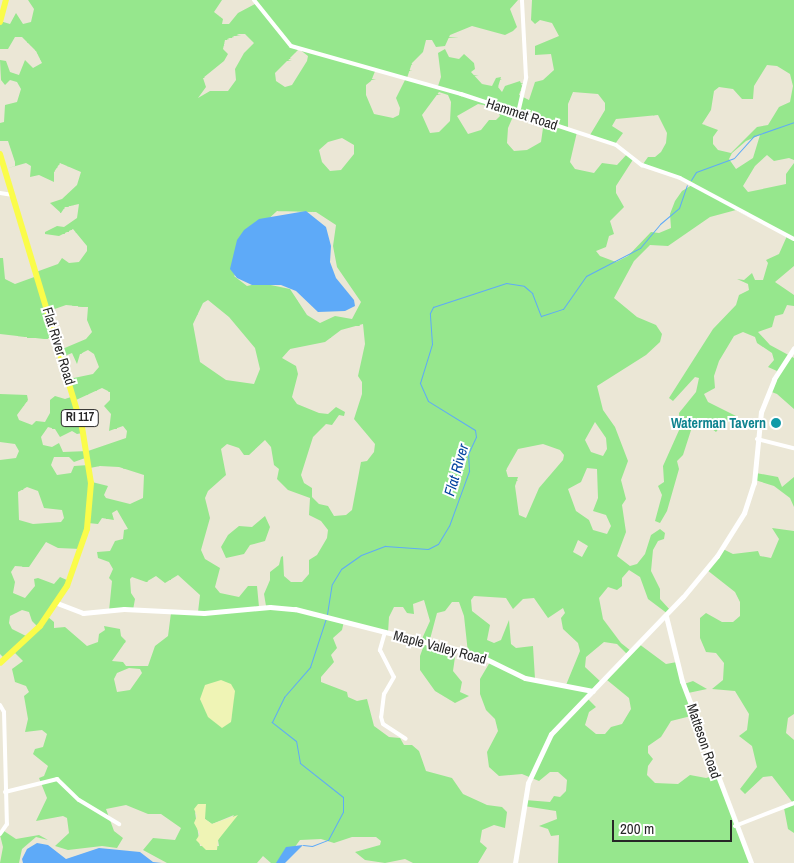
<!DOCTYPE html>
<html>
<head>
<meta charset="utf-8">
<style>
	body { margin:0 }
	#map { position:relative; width:794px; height:863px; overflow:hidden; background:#ebe7d6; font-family:"Archivo Narrow",sans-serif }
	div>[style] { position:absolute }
	.green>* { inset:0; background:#96e78d }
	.sand>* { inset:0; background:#eff4b5 }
	.water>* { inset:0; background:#5eaaf8 }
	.stream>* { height:1px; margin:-0.5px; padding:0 0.5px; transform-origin:0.5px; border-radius:0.5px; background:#5eaaf8 }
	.minor>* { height:4px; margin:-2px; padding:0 2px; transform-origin:2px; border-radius:2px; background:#fff }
	.tertiary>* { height:5px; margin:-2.5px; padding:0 2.5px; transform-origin:2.5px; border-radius:2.5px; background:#fff }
	.primary>* { height:6px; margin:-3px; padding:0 3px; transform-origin:3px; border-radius:3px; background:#fafc4a }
	.dots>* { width:14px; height:14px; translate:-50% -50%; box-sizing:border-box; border:2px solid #fff; border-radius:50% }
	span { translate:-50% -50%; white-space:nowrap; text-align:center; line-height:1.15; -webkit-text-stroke:4px #fff; paint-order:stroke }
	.shield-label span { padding:1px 4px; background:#fff; border:1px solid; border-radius:4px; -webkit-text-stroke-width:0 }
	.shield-label { font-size:12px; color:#272727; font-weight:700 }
	.street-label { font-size:14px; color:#272727 }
	.culture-label { font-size:14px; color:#0d838f; font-weight:700 }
	.right { translate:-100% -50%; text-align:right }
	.water-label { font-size:15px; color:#02439f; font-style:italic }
	.scale { position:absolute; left:612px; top:820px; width:120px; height:22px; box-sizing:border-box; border:2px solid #272727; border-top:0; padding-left:6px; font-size:15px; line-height:18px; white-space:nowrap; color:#272727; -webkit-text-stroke:4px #fff; paint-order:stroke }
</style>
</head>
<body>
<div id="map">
	<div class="green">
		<i style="clip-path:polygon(evenodd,28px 0,222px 0,214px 12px,223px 19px,222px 24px,229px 24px,238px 13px,255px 4px,255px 0,518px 0,510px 9px,517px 27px,513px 31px,505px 35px,472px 26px,450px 35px,445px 46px,436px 47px,432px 40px,426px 40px,423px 52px,412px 63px,407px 78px,438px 86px,441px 77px,438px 53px,445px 49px,449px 57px,459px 59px,464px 54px,474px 63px,475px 69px,471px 72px,482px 84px,492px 86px,496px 78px,501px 77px,498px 87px,502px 92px,505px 86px,520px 81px,522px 86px,519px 95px,529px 100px,535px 82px,543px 80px,554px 70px,551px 54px,535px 55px,535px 46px,559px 36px,552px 23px,540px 20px,535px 24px,531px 20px,532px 0,794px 0,794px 160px,789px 158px,774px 161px,767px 155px,755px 166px,743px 186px,748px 192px,786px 184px,786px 174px,794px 163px,794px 266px,775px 282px,794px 295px,794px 306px,787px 305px,783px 314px,775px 316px,772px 327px,758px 332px,770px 345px,794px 358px,794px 409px,777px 394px,769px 391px,777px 371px,768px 367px,774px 360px,772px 353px,757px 343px,755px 337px,743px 332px,734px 336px,719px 361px,714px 376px,715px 388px,704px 394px,708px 402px,736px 416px,741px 423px,725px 421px,716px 432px,702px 421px,693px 424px,683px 455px,677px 461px,679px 469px,667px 511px,660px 523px,655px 521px,662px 495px,658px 486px,664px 482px,663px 466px,680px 428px,679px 413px,696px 392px,699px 378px,695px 377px,673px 401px,669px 398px,713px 329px,736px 305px,739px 295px,749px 290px,748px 284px,737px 279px,744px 280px,752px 273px,755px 280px,763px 280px,768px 263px,766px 260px,779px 254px,787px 236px,736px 210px,710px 217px,668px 246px,650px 245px,634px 261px,614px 298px,637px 317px,656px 325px,662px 334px,660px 342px,646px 355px,597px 386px,603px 410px,615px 427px,628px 461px,621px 480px,626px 499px,622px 505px,626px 532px,617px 556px,630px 566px,637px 564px,645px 554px,651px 535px,660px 529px,665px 533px,664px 539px,658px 541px,653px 550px,651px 571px,660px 589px,660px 599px,671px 611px,668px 614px,648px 599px,640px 577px,629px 570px,622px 578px,622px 586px,617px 590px,608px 587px,599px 598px,603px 619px,621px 643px,631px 651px,639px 644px,666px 664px,677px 662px,684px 684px,693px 681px,707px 689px,688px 693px,695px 715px,671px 721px,661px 737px,648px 746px,648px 753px,653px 759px,648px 766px,647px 775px,655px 783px,678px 784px,690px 775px,706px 778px,716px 775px,751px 863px,558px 863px,559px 835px,551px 836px,548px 829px,539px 826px,557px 819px,556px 811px,524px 806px,525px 800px,550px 802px,554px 796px,560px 797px,566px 791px,567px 780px,558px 772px,550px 772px,539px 781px,522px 774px,499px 776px,489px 767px,487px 752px,498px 731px,495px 719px,486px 710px,480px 694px,480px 679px,490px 662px,468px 653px,464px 616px,459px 602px,452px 602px,445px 611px,437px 613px,429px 643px,456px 650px,453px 671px,462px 682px,460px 692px,469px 696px,455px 703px,435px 691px,420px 670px,420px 656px,425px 642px,421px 641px,430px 621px,424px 600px,413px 604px,414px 614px,407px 613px,403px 607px,394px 607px,389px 617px,388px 633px,344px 621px,342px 630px,333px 638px,337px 648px,331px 655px,334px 662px,321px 677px,321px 682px,347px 692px,348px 697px,357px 701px,367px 699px,374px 726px,389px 737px,400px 738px,404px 745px,412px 745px,419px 751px,426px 771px,452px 778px,463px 794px,487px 805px,502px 807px,507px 812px,505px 828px,494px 825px,482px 830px,480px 842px,487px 848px,478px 863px,413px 863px,405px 859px,385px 863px,365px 860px,355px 852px,380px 845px,381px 841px,376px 837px,352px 837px,334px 843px,321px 839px,300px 840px,283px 863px,271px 863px,263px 856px,257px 863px,167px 863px,143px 850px,153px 838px,175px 840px,181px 828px,161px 814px,148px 814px,126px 805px,106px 809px,114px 831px,123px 838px,117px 848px,102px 846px,68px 850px,55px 846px,69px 833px,67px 818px,63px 816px,36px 821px,47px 798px,39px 778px,44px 776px,48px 766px,33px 754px,35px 749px,43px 747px,47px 734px,42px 730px,25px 732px,28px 719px,24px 696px,29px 692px,26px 686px,15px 682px,12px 669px,23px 661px,15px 653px,5px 659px,0 654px,0 460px,16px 458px,19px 451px,15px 444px,0 442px,0 394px,27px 395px,28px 400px,17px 415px,19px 420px,32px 425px,36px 421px,45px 422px,50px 413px,50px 400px,55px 396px,65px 399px,74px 396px,69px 379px,93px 374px,99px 367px,94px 354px,88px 350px,80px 354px,77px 364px,72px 353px,62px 357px,60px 350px,86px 339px,92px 332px,87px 320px,88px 307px,66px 305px,49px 311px,54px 337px,44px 339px,0 334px,0 258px,3px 258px,5px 279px,15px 284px,37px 276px,36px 272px,58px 264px,62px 258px,69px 263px,79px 262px,87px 251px,87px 246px,73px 229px,59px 236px,45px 234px,45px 232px,57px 226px,64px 227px,77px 218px,79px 204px,65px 207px,61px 213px,50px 203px,62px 199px,77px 185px,81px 172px,60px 163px,54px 172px,54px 182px,39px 175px,30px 177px,31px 166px,26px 163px,5px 169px,15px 166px,15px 162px,8px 141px,0 141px,0 123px,4px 122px,5px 105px,17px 102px,21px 89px,17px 82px,10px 80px,5px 85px,1px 80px,0 60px,6px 61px,10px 72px,19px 75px,25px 60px,33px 68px,42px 63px,36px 51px,22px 37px,15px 37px,8px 49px,0 49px,0 21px,10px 24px,16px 13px,23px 24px,31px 22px,34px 9px,28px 0,239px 34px,245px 34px,254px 43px,244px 53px,235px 69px,236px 80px,228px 91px,210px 91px,198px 98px,206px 87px,203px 78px,224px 61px,228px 54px,223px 49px,225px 40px,239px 34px,28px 0,299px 49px,308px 56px,307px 61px,292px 85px,285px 87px,276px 81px,275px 73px,299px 49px,28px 0,767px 65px,777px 66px,790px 74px,793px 86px,790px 102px,779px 107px,768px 125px,757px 127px,731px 153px,718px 150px,713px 144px,713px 137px,718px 130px,702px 124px,711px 110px,714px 91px,719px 87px,733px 89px,742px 99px,753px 99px,754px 86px,767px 65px,28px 0,376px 69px,406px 78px,396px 98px,400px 108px,399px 115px,393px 118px,374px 114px,366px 95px,366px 85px,371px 81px,376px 69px,28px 0,439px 92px,448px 95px,451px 102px,450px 121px,439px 132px,430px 133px,422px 115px,439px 92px,28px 0,573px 92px,598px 94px,605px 103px,605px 110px,590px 135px,615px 144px,623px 133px,612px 126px,616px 119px,658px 115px,667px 133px,666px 143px,661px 152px,655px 157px,648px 157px,643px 164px,692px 185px,682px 191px,675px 201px,670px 214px,671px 228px,659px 233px,651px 232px,628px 256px,616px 262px,600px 256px,596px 251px,606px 247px,609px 236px,614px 234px,610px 221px,624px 207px,616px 193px,616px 186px,634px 158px,628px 153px,617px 165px,602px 163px,594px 173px,575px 169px,570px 162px,577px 132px,568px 128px,568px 104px,573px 92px,28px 0,478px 104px,496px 107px,500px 116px,496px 120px,489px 120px,481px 130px,468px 134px,457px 116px,478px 104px,28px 0,515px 112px,544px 121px,541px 142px,527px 150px,514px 151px,507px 143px,508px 128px,515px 112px,28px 0,760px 135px,753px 158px,736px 169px,729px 159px,732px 153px,746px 141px,760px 135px,28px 0,342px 138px,354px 145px,354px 154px,341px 170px,330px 171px,322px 162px,319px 150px,328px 142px,342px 138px,28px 0,277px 211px,316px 212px,336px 225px,333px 246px,337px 267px,361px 302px,352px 319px,335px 316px,320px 323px,307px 315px,290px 289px,261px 283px,247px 286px,234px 276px,264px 223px,277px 211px,28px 0,208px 300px,229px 317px,255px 348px,260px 369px,254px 384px,226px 380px,200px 362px,193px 324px,203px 303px,208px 300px,28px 0,363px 324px,365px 344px,358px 376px,362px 382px,362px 394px,354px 419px,375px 444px,374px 452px,367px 461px,361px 462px,352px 510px,346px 515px,334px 516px,328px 506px,319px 504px,312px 497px,312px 488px,304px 483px,301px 475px,313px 437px,326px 424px,332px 425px,339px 415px,344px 416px,345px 412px,336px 407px,328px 414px,319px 413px,297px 404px,292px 397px,298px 374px,296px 366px,282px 358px,290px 349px,325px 342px,341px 330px,363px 324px,28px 0,102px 388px,110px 392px,110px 400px,104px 406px,111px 414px,109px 431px,123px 426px,127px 431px,126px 438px,88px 451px,63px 452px,59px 443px,52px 447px,43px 445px,41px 437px,48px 427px,55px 429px,60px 437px,72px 431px,77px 434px,82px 433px,76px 400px,102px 388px,28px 0,595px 422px,606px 438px,607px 449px,603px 456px,591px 452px,585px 440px,595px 422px,28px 0,265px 440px,271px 447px,274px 465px,279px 469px,277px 479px,288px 490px,310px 498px,309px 515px,321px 521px,328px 530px,327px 538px,317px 555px,309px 560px,309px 574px,302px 582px,291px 582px,284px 576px,283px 556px,281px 557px,279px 565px,270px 572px,270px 580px,264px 594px,266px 606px,259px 607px,257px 586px,248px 586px,239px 597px,220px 593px,215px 587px,220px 568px,205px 559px,201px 550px,210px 518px,205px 498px,208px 491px,226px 475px,221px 449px,227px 444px,239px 448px,244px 455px,249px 455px,265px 440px,28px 0,543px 444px,560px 450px,564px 455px,563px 460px,539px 488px,526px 518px,519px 515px,515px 486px,518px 477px,508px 477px,506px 470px,518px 449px,543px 444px,28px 0,54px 457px,69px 457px,74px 462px,88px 457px,89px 465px,74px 466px,71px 473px,57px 475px,51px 465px,54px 457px,28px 0,100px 466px,119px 467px,144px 475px,143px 498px,130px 504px,106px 498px,104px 495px,108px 486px,92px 482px,90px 468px,100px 466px,28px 0,587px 468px,597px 469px,598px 498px,593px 511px,606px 515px,611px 526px,607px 534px,593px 530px,589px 520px,576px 511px,568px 489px,581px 482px,587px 468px,28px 0,27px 487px,38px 491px,44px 508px,62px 510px,64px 518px,61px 522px,33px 524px,19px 520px,18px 492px,27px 487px,28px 0,117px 510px,128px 529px,124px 530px,123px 539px,115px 541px,110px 551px,97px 552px,98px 558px,109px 562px,113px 569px,109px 578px,112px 581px,109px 611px,133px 610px,135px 599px,131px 593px,130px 579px,132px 577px,146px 582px,156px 576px,165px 583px,178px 575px,200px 595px,198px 612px,171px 613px,168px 636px,155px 646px,148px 666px,126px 666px,123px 662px,112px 661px,126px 641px,121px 636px,120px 629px,104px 626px,105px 630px,99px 634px,98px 642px,87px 646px,65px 627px,54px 628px,54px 622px,48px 617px,69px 581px,60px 577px,54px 584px,38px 578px,34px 579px,35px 586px,25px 598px,13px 593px,15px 582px,11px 572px,15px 566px,29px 567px,46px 542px,58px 548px,81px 549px,88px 523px,98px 524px,102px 518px,114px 520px,112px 513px,117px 510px,28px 0,578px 540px,588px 546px,582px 557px,573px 552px,578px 540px,28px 0,474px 596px,506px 598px,513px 609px,523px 599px,534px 598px,548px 618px,563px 608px,565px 613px,561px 618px,563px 629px,578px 643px,580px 651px,566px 685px,535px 679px,533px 646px,516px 648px,511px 644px,509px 620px,501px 640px,494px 643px,487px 640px,490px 625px,472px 611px,471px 600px,474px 596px,28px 0,22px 610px,29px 612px,32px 621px,39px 628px,30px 638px,12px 629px,9px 623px,10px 616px,22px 610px,28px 0,604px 642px,617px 644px,628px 655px,607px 680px,629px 698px,631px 709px,622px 724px,611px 727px,605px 734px,596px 734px,585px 725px,589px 712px,596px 707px,587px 698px,602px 683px,585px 667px,586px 657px,604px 642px,28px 0,129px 668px,140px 669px,142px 673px,130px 690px,117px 692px,114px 679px,117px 673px,129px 668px,28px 0,200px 699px,232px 702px,231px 722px,200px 699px,28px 0,195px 812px,212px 824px,234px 815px,218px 840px,219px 846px,200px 846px,195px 812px)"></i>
		<i style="clip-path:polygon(756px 473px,778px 477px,782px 487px,794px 477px,794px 507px,790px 498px,774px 486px,755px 480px)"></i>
		<i style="clip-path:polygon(265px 516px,270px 527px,265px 541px,250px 545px,244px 554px,226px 558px,221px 547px,228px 535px,239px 526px,252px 527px)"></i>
		<i style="clip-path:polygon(772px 528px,794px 531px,794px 714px,788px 718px,786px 733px,794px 740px,794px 833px,788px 829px,784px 808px,793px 803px,772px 776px,763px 777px,745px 794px,740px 789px,757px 767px,752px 746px,739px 736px,747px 730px,749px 714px,735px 691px,712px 689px,723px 680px,724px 663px,716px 653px,706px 652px,700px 638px,700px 618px,706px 613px,722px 622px,733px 622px,740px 616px,740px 602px,735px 592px,707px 570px,723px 549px,733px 554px,758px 551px,760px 556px,771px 558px,779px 539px)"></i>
		<i style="clip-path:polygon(4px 831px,16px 839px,39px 835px,48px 840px,36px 837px,22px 849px,19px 863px,0 863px,3px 847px,0 835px)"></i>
	</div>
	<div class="sand">
		<i style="clip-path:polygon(221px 680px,231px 684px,235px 691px,231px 722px,222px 728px,208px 717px,200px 699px,205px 685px)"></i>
		<i style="clip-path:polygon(198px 804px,206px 804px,205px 819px,212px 824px,238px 815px,218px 840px,217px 850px,206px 850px,196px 840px,200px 834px,194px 823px,197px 816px,194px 809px)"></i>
	</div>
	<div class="water">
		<i style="clip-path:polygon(306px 211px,326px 227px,331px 246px,330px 262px,336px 278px,354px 300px,355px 306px,345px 311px,318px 312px,296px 291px,281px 285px,252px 285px,237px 278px,230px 269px,237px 240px,244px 230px,259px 219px)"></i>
		<i style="clip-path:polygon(37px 843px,48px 845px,66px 859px,99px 848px,140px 852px,153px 862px,162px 863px,23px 863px,22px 859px,27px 849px)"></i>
		<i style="clip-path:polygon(303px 845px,285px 863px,276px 863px,286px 847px)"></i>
	</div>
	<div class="stream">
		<i style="left:691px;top:180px;width:9px;rotate:-58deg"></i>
		<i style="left:696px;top:172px;width:40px;rotate:-20.2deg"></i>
		<i style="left:734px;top:158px;width:30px;rotate:-48deg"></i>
		<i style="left:754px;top:136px;width:42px;rotate:-19.3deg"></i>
		<i style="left:327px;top:614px;width:30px;rotate:-81deg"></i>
		<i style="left:332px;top:584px;width:17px;rotate:-59deg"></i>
		<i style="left:341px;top:569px;width:24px;rotate:-35deg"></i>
		<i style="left:361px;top:555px;width:26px;rotate:-21deg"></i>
		<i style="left:385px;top:546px;width:43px;rotate:4deg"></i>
		<i style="left:428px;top:549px;width:11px;rotate:-27deg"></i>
		<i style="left:438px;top:544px;width:21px;rotate:-59deg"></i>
		<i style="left:449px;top:526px;width:59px;rotate:-70deg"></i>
		<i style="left:469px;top:471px;width:17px;rotate:-93deg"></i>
		<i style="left:468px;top:454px;width:19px;rotate:-65deg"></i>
		<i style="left:476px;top:437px;width:7px;rotate:-98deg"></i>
		<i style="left:475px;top:430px;width:55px;rotate:-148.3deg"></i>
		<i style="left:428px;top:401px;width:20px;rotate:-114deg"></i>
		<i style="left:420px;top:383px;width:41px;rotate:-72.9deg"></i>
		<i style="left:432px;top:344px;width:31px;rotate:-94deg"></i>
		<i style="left:430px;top:313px;width:7px;rotate:-63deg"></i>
		<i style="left:433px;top:307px;width:77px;rotate:-18.2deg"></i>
		<i style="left:506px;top:283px;width:18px;rotate:9deg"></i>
		<i style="left:524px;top:286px;width:11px;rotate:41deg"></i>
		<i style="left:532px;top:293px;width:25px;rotate:69deg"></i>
		<i style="left:541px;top:316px;width:23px;rotate:-18deg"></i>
		<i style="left:563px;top:309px;width:40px;rotate:-55.1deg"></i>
		<i style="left:586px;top:276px;width:61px;rotate:-27.4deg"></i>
		<i style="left:640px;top:248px;width:31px;rotate:-50deg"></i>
		<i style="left:660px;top:224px;width:25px;rotate:-40deg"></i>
		<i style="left:679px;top:208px;width:24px;rotate:-71deg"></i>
		<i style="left:303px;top:845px;width:9px;rotate:6deg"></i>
		<i style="left:312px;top:846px;width:17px;rotate:-21deg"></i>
		<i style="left:328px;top:840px;width:32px;rotate:-62deg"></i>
		<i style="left:343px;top:812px;width:15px;rotate:-90deg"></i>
		<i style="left:343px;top:797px;width:55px;rotate:-141.7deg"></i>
		<i style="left:300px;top:763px;width:22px;rotate:-100deg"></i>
		<i style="left:296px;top:741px;width:31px;rotate:-142deg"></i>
		<i style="left:272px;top:722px;width:28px;rotate:-64deg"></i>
		<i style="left:284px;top:697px;width:40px;rotate:-49deg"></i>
		<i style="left:310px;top:667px;width:52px;rotate:-71.9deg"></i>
	</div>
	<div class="minor">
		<i style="left:254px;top:0;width:59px;rotate:51.2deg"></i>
		<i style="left:291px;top:46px;width:177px;rotate:15.8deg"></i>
		<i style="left:461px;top:94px;width:163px;rotate:18.2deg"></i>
		<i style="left:616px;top:145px;width:33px;rotate:38deg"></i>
		<i style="left:642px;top:165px;width:40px;rotate:18.9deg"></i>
		<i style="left:680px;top:178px;width:129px;rotate:28.2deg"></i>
		<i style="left:518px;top:113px;width:37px;rotate:-77deg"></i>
		<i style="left:526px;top:77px;width:77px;rotate:-93deg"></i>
		<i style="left:0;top:193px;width:13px;rotate:9deg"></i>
		<i style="left:757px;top:439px;width:38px;rotate:14deg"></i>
		<i style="left:385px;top:632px;width:19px;rotate:106deg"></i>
		<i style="left:380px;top:650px;width:30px;rotate:63deg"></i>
		<i style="left:394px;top:677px;width:20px;rotate:120deg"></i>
		<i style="left:384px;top:694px;width:23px;rotate:97deg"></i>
		<i style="left:381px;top:717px;width:7px;rotate:74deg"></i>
		<i style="left:383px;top:724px;width:27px;rotate:33deg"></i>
		<i style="left:0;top:705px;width:8px;rotate:60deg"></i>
		<i style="left:4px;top:712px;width:112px;rotate:88.5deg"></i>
		<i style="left:7px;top:824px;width:12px;rotate:125deg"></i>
		<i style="left:5px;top:792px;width:54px;rotate:-14deg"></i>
		<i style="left:57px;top:779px;width:30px;rotate:44deg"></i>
		<i style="left:79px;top:800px;width:47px;rotate:31deg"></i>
		<i style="left:735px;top:826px;width:63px;rotate:-21.3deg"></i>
	</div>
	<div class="tertiary">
		<i style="left:57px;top:603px;width:28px;rotate:21deg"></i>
		<i style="left:83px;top:613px;width:41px;rotate:-5.6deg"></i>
		<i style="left:124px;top:609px;width:80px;rotate:2.9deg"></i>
		<i style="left:204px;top:613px;width:66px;rotate:-5.2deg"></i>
		<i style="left:270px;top:607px;width:25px;rotate:5deg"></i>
		<i style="left:295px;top:609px;width:191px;rotate:14.3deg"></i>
		<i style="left:480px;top:656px;width:50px;rotate:26.1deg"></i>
		<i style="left:525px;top:678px;width:69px;rotate:10.8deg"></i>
		<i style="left:666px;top:616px;width:67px;rotate:76.2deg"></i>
		<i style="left:682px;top:681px;width:195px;rotate:69.2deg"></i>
		<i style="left:515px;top:863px;width:81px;rotate:-80.8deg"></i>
		<i style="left:528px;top:783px;width:54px;rotate:-64.9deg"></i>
		<i style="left:551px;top:734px;width:190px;rotate:-46.1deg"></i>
		<i style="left:683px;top:597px;width:53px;rotate:-50.3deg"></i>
		<i style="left:717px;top:556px;width:51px;rotate:-57.9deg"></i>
		<i style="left:744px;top:513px;width:32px;rotate:-72deg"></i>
		<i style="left:754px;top:483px;width:71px;rotate:-84.4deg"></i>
		<i style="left:761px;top:412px;width:35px;rotate:-68deg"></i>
		<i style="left:774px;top:379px;width:37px;rotate:-57deg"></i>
	</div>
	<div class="primary">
		<i style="left:0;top:22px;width:23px;rotate:-75deg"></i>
		<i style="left:0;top:154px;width:285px;rotate:73.3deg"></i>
		<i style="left:82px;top:427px;width:57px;rotate:80.9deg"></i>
		<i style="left:91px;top:483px;width:46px;rotate:95deg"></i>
		<i style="left:87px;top:529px;width:60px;rotate:109.3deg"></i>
		<i style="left:67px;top:586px;width:48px;rotate:124deg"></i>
		<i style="left:40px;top:626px;width:54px;rotate:137.2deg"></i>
	</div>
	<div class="dots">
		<i style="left:776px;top:423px;background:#0f9aa8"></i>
	</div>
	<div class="shield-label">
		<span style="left:80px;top:418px">RI 117</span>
	</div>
	<div class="street-label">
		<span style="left:522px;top:114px;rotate:18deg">Hammet Road</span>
		<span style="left:59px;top:346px;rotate:73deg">Flat River Road</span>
		<span style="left:440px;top:647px;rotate:15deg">Maple Valley Road</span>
		<span style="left:704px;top:741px;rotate:71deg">Matteson Road</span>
	</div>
	<div class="culture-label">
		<span class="right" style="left:766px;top:423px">Waterman Tavern</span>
	</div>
	<div class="water-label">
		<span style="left:456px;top:470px;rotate:-74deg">Flat River</span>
	</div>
	<div class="scale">200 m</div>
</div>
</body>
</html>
